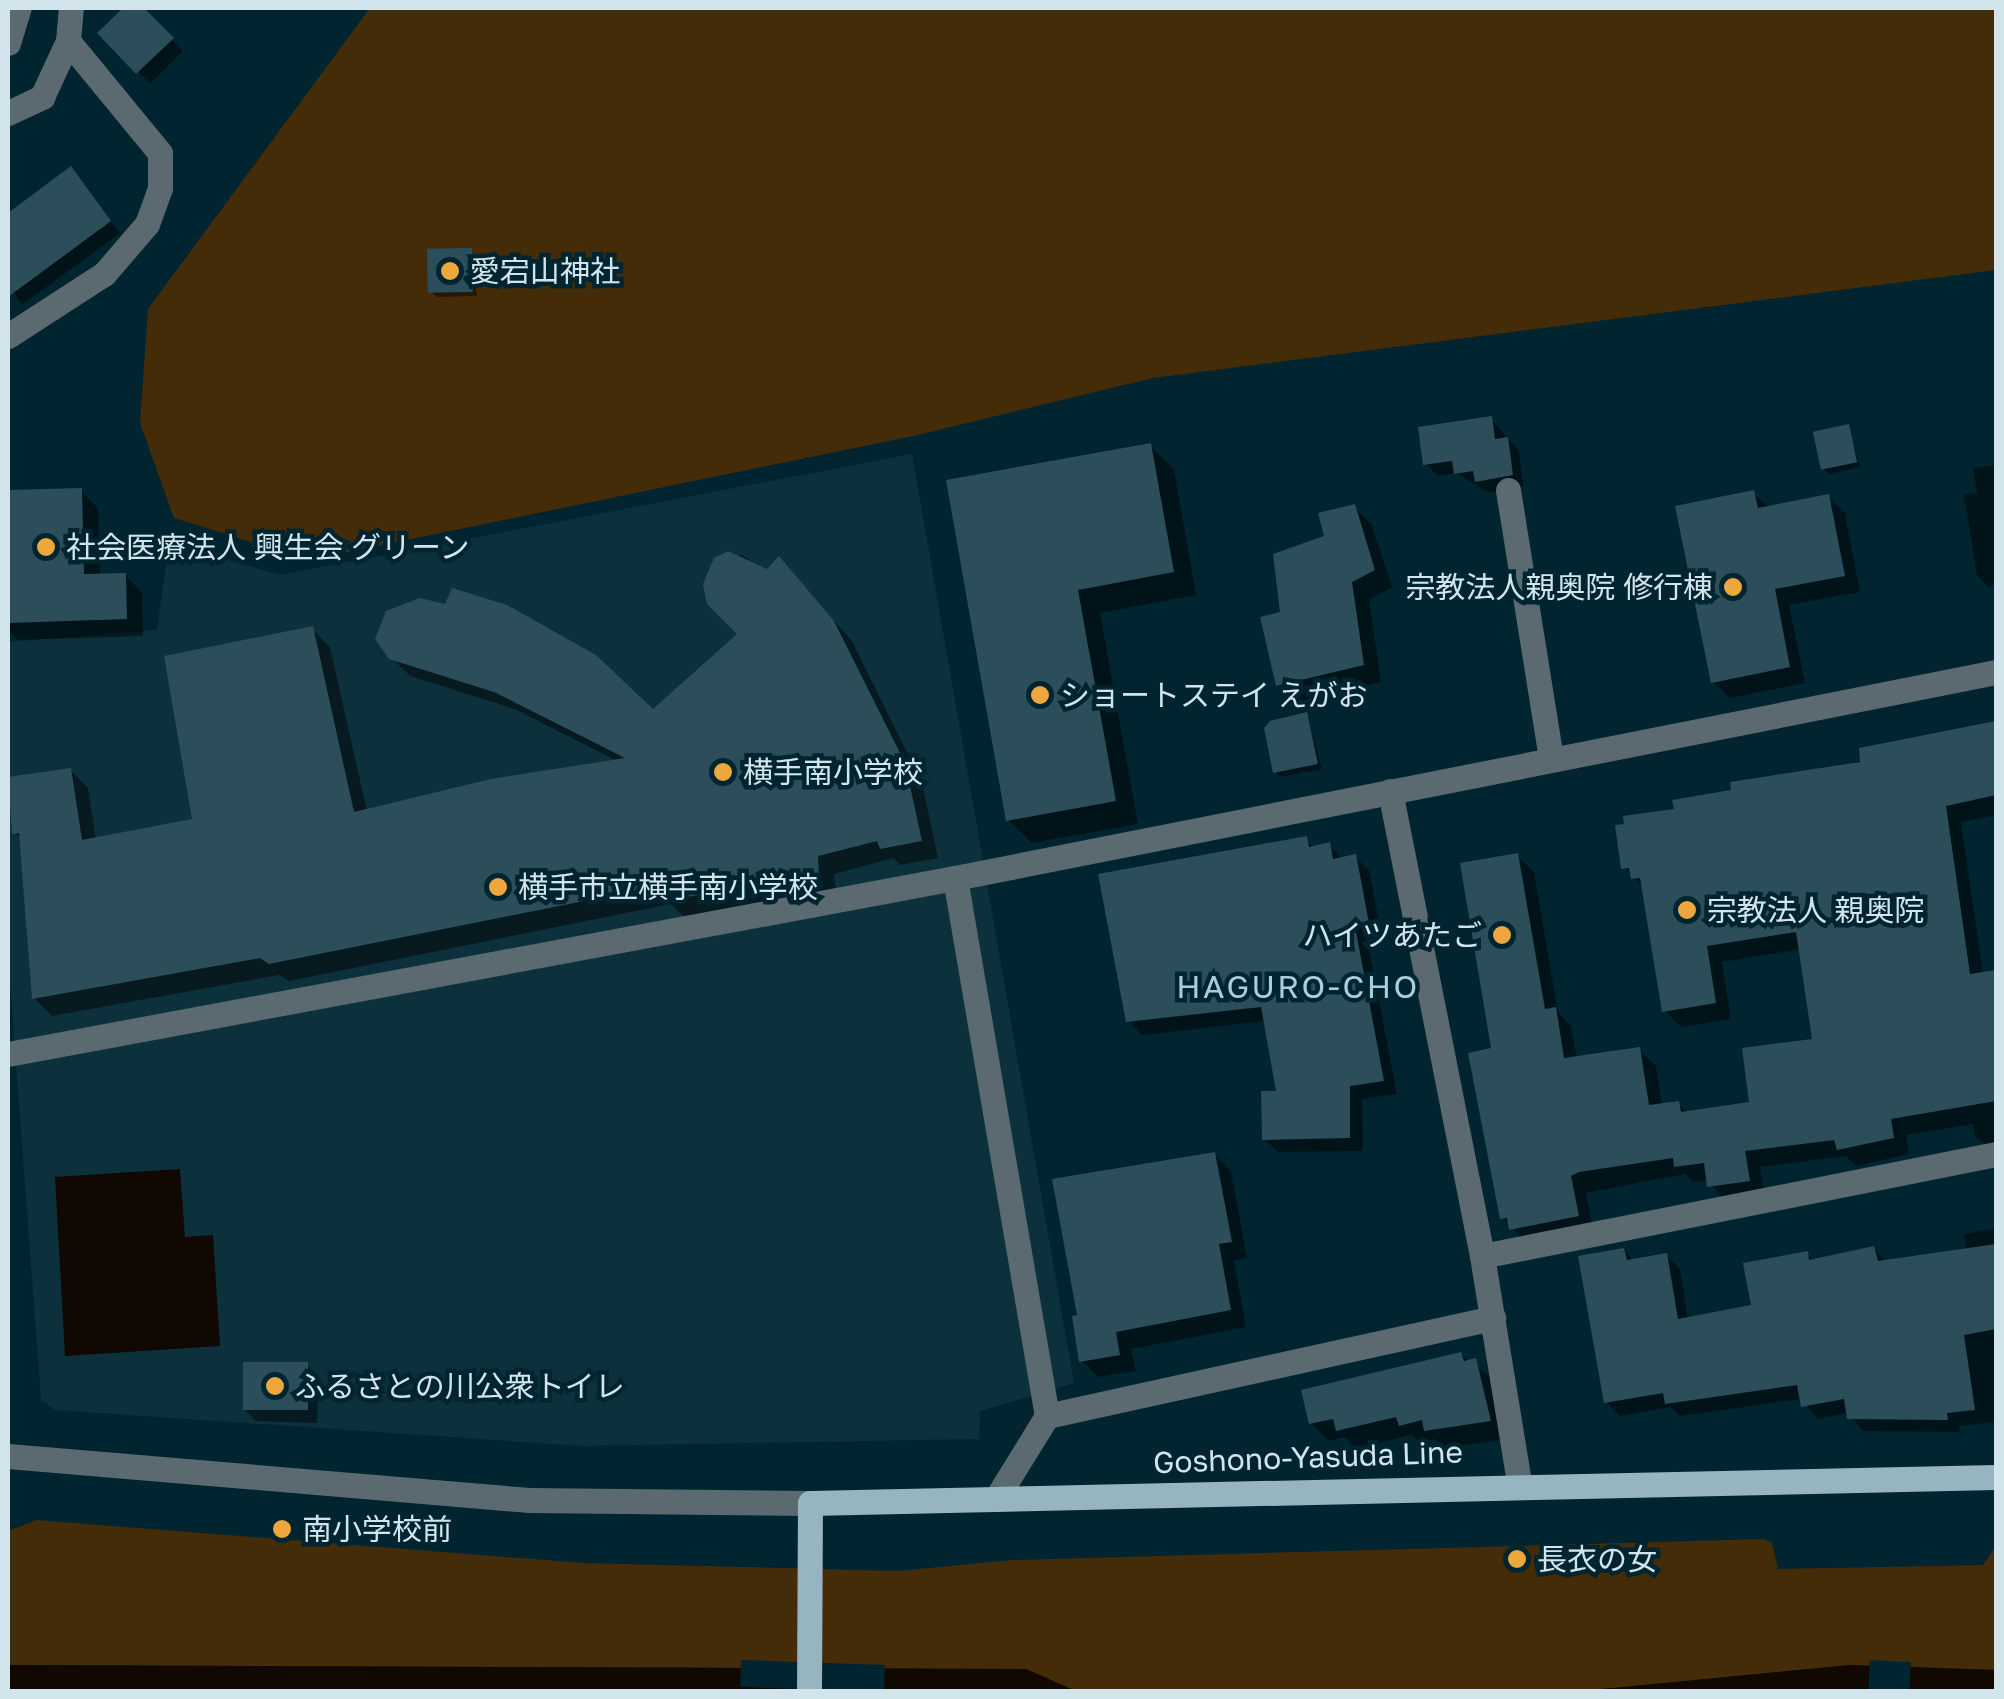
<!DOCTYPE html>
<html>
<head>
<meta charset="utf-8">
<style>
	body { margin:0 }
	#map { position:relative; width:2004px; height:1699px; overflow:hidden; background:#002530; font-family:"Golos Text","Noto Sans JP",sans-serif }
	div>[style] { position:absolute }
	.built>* { inset:0; background:#0d313c }
	.green>* { inset:0; background:#442c09 }
	.water>* { inset:0; background:#100801 }
	.pier>* { inset:0; background:#002530; transform-origin:0 0 }
	.shadow>* { inset:0; background:#0007 }
	.building>* { inset:0; background:#2c4e5b; transform-origin:0 0 }
	.minor>* { height:25px; margin:-12.5px; padding:0 12.5px; transform-origin:12.5px; border-radius:12.5px; background:#5b6a70 }
	.major>* { height:25px; margin:-12.5px; padding:0 12.5px; transform-origin:12.5px; border-radius:12.5px; background:#96b5c1 }
	.dots>* { width:28px; height:28px; translate:-50% -50%; box-sizing:border-box; border:5px solid #002530; border-radius:50% }
	span { translate:-50% -50%; white-space:nowrap; text-align:center; line-height:1.15; -webkit-text-stroke:9px #002530; paint-order:stroke }
	.poi-label { font-size:30px; color:#d2e5ec }
	.left { translate:0 -50%; text-align:left }
	.right { translate:-100% -50%; text-align:right }
	.street-label { font-size:30px; color:#d2e5ec }
	.neighbourhood-label { font-size:32px; color:#a9cfde; letter-spacing:2.5px }
	.frame { position:absolute; inset:0; border:10px solid #d2e5ec; pointer-events:none }
</style>
</head>
<body>
<div id="map">
	<div class="built">
		<i style="clip-path:polygon(912px 454px,1074px 1383px,980px 1411px,979px 1439px,583px 1446px,55px 1410px,41px 1399px,8px 956px,8px 642px,157px 630px,169px 543px,280px 575px)"></i>
	</div>
	<div class="green">
		<i style="clip-path:polygon(370px 8px,1996px 8px,1996px 270px,1153px 378px,913px 436px,309px 560px,174px 518px,140px 423px,148px 309px)"></i>
		<i style="clip-path:polygon(37px 1520px,583px 1563px,898px 1571px,1012px 1560px,1764px 1539px,1772px 1543px,1778px 1569px,1983px 1565px,1996px 1546px,1996px 1670px,1850px 1665px,1572px 1692px,1076px 1692px,1026px 1669px,8px 1665px,8px 1531px)"></i>
	</div>
	<div class="water">
		<i style="clip-path:polygon(180px 1169px,185px 1237px,213px 1235px,220px 1346px,65px 1356px,55px 1177px)"></i>
		<i style="clip-path:polygon(8px 1665px,1026px 1669px,1076px 1691px,8px 1692px)"></i>
		<i style="clip-path:polygon(1850px 1665px,1996px 1670px,1996px 1691px,1572px 1692px)"></i>
	</div>
	<div class="pier">
		<i style="left:1870px;top:1660px;width:41px;height:31px;rotate:3deg"></i>
		<i style="left:885px;top:1665px;width:27px;height:144px;rotate:92deg"></i>
	</div>
	<div class="shadow">
		<i style="clip-path:polygon(127px 8px,141px 8px,183px 51px,150px 84px,101px 33px)"></i>
		<i style="clip-path:polygon(71px 170px,120px 233px,22px 305px,8px 283px,8px 216px)"></i>
		<i style="clip-path:polygon(471px 250px,477px 296px,437px 297px,431px 292px)"></i>
		<i style="clip-path:polygon(1491px 419px,1519px 451px,1523px 486px,1489px 493px,1457px 473px,1438px 476px,1426px 464px)"></i>
		<i style="clip-path:polygon(1848px 426px,1860px 467px,1829px 474px,1824px 469px)"></i>
		<i style="clip-path:polygon(1150px 446px,1174px 469px,1196px 595px,1100px 613px,1138px 824px,1032px 843px,1008px 820px,949px 482px)"></i>
		<i style="clip-path:polygon(1996px 465px,1996px 585px,1988px 587px,1977px 575px,1964px 495px,1977px 493px,1973px 468px)"></i>
		<i style="clip-path:polygon(81px 491px,98px 508px,100px 576px,125px 575px,142px 593px,143px 636px,18px 640px,8px 630px,8px 493px)"></i>
		<i style="clip-path:polygon(1753px 493px,1769px 508px,1828px 496px,1845px 513px,1860px 592px,1789px 605px,1805px 683px,1730px 698px,1713px 682px)"></i>
		<i style="clip-path:polygon(1354px 507px,1372px 525px,1392px 587px,1369px 600px,1381px 682px,1296px 703px,1278px 685px,1283px 614px,1327px 538px)"></i>
		<i style="clip-path:polygon(742px 555px,768px 572px,780px 560px,852px 641px,922px 783px,938px 858px,900px 865px,894px 858px,834px 874px,836px 891px,684px 917px,671px 904px,289px 981px,279px 975px,52px 1016px,34px 998px,22px 840px,15px 833px,8px 780px,70px 770px,88px 788px,96px 840px,195px 821px,312px 629px,330px 647px,367px 811px,619px 762px,515px 709px,410px 676px,391px 657px,653px 712px,740px 634px,716px 560px)"></i>
		<i style="clip-path:polygon(1307px 715px,1322px 769px,1280px 777px,1275px 771px)"></i>
		<i style="clip-path:polygon(1994px 724px,1996px 815px,1961px 822px,1983px 974px,1996px 972px,1996px 1152px,1975px 1137px,1973px 1124px,1906px 1135px,1909px 1154px,1856px 1166px,1846px 1156px,1760px 1167px,1765px 1197px,1726px 1203px,1709px 1180px,1693px 1182px,1685px 1174px,1586px 1193px,1594px 1233px,1528px 1245px,1503px 1218px,1494px 1050px,1517px 856px,1534px 872px,1558px 1012px,1571px 1026px,1577px 1059px,1639px 1050px,1656px 1066px,1662px 1106px,1678px 1103px,1688px 1114px,1752px 1104px,1815px 1042px,1801px 949px,1722px 962px,1731px 1019px,1681px 1027px,1664px 1010px,1645px 890px,1624px 867px,1677px 811px)"></i>
		<i style="clip-path:polygon(1306px 839px,1314px 848px,1329px 845px,1343px 859px,1355px 857px,1369px 870px,1382px 936px,1367px 939px,1397px 1094px,1362px 1099px,1363px 1151px,1278px 1152px,1264px 1139px,1279px 1094px,1266px 1021px,1142px 1035px,1128px 1021px)"></i>
		<i style="clip-path:polygon(1214px 1154px,1231px 1171px,1247px 1258px,1234px 1261px,1246px 1327px,1131px 1349px,1136px 1371px,1098px 1377px,1081px 1360px,1080px 1317px)"></i>
		<i style="clip-path:polygon(1996px 1228px,1996px 1422px,1959px 1426px,1960px 1432px,1863px 1431px,1849px 1413px,1817px 1419px,1802px 1399px,1680px 1416px,1671px 1407px,1620px 1416px,1606px 1402px,1624px 1250px,1634px 1261px,1666px 1255px,1680px 1269px,1688px 1319px,1754px 1307px,1807px 1254px,1815px 1262px,1874px 1249px,1887px 1262px,1967px 1251px,1964px 1234px)"></i>
		<i style="clip-path:polygon(1461px 1355px,1493px 1379px,1507px 1439px,1444px 1448px,1435px 1439px,1419px 1442px,1411px 1435px,1356px 1448px,1345px 1437px,1329px 1441px,1311px 1423px)"></i>
		<i style="clip-path:polygon(307px 1365px,319px 1377px,317px 1423px,256px 1421px,244px 1409px)"></i>
	</div>
	<div class="building">
		<i style="clip-path:polygon(123px 8px,144px 8px,174px 38px,136px 74px,97px 33px)"></i>
		<i style="clip-path:polygon(71px 166px,111px 221px,8px 297px,8px 213px)"></i>
		<i style="left:472px;top:248px;width:44px;height:45px;rotate:89deg"></i>
		<i style="clip-path:polygon(1492px 416px,1495px 439px,1508px 437px,1513px 475px,1475px 482px,1473px 471px,1454px 474px,1452px 461px,1423px 465px,1418px 427px)"></i>
		<i style="left:1849px;top:424px;width:39px;height:37px;rotate:78deg"></i>
		<i style="clip-path:polygon(1151px 443px,1174px 572px,1078px 590px,1116px 801px,1006px 821px,946px 480px)"></i>
		<i style="clip-path:polygon(82px 488px,84px 574px,126px 573px,127px 619px,8px 623px,8px 490px)"></i>
		<i style="clip-path:polygon(1754px 490px,1758px 508px,1829px 494px,1845px 576px,1775px 589px,1790px 667px,1711px 683px,1675px 506px)"></i>
		<i style="clip-path:polygon(1355px 504px,1375px 570px,1352px 582px,1364px 665px,1276px 686px,1260px 617px,1280px 612px,1273px 554px,1324px 536px,1318px 513px)"></i>
		<i style="clip-path:polygon(728px 551px,767px 569px,779px 556px,834px 621px,905px 763px,922px 841px,880px 849px,877px 841px,818px 856px,819px 874px,664px 901px,659px 886px,269px 964px,260px 958px,32px 999px,19px 833px,12px 834px,8px 777px,71px 768px,82px 840px,192px 819px,164px 656px,313px 626px,354px 812px,491px 779px,625px 758px,494px 692px,389px 659px,375px 639px,386px 611px,420px 598px,445px 604px,452px 588px,507px 605px,596px 655px,653px 709px,737px 634px,707px 604px,703px 584px,714px 558px)"></i>
		<i style="clip-path:polygon(1307px 712px,1318px 764px,1273px 773px,1264px 728px,1270px 721px)"></i>
		<i style="clip-path:polygon(1996px 721px,1996px 795px,1946px 806px,1970px 974px,1996px 970px,1996px 1101px,1891px 1119px,1894px 1138px,1837px 1150px,1834px 1140px,1745px 1151px,1750px 1181px,1707px 1187px,1704px 1163px,1674px 1167px,1673px 1158px,1579px 1172px,1571px 1176px,1579px 1216px,1509px 1230px,1507px 1218px,1500px 1219px,1468px 1053px,1491px 1048px,1460px 863px,1518px 853px,1545px 1009px,1556px 1007px,1564px 1058px,1640px 1047px,1649px 1105px,1679px 1101px,1681px 1112px,1749px 1102px,1742px 1048px,1812px 1039px,1796px 932px,1707px 946px,1716px 1003px,1662px 1012px,1640px 878px,1631px 879px,1629px 868px,1621px 869px,1615px 825px,1624px 824px,1623px 816px,1674px 809px,1672px 800px,1731px 790px,1730px 782px,1860px 762px,1859px 748px)"></i>
		<i style="clip-path:polygon(1307px 836px,1309px 847px,1330px 842px,1333px 859px,1356px 854px,1369px 923px,1355px 926px,1384px 1081px,1350px 1086px,1350px 1138px,1262px 1140px,1261px 1091px,1276px 1091px,1261px 1007px,1126px 1022px,1098px 874px)"></i>
		<i style="clip-path:polygon(1215px 1152px,1232px 1242px,1219px 1244px,1231px 1310px,1116px 1332px,1120px 1355px,1079px 1362px,1072px 1316px,1077px 1315px,1052px 1179px)"></i>
		<i style="clip-path:polygon(1996px 1244px,1996px 1329px,1964px 1335px,1975px 1410px,1947px 1413px,1948px 1420px,1847px 1419px,1844px 1399px,1801px 1407px,1797px 1385px,1665px 1404px,1663px 1393px,1604px 1403px,1578px 1256px,1624px 1248px,1627px 1260px,1667px 1253px,1678px 1319px,1751px 1305px,1743px 1263px,1808px 1251px,1809px 1260px,1874px 1246px,1878px 1261px)"></i>
		<i style="clip-path:polygon(1461px 1352px,1464px 1361px,1476px 1358px,1491px 1421px,1424px 1431px,1422px 1420px,1399px 1426px,1396px 1417px,1336px 1431px,1333px 1419px,1309px 1424px,1301px 1390px)"></i>
		<i style="left:243px;top:1362px;width:65px;height:48px"></i>
	</div>
	<div class="minor">
		<i style="left:8px;top:43px;width:37px;rotate:-73deg"></i>
		<i style="left:8px;top:113px;width:38px;rotate:-25deg"></i>
		<i style="left:42px;top:97px;width:62px;rotate:-65.1deg"></i>
		<i style="left:68px;top:41px;width:33px;rotate:-85deg"></i>
		<i style="left:8px;top:336px;width:114px;rotate:-32.9deg"></i>
		<i style="left:104px;top:274px;width:66px;rotate:-49.3deg"></i>
		<i style="left:147px;top:224px;width:38px;rotate:-70deg"></i>
		<i style="left:160px;top:188px;width:35px;rotate:-90deg"></i>
		<i style="left:160px;top:153px;width:145px;rotate:-129.4deg"></i>
		<i style="left:1508px;top:490px;width:272px;rotate:80.9deg"></i>
		<i style="left:1390px;top:791px;width:474px;rotate:78.8deg"></i>
		<i style="left:1482px;top:1256px;width:230px;rotate:80.7deg"></i>
		<i style="left:955px;top:878px;width:546px;rotate:80.3deg"></i>
		<i style="left:8px;top:1054px;width:963px;rotate:-10.53deg"></i>
		<i style="left:955px;top:878px;width:1061px;rotate:-11.19deg"></i>
		<i style="left:1482px;top:1256px;width:524px;rotate:-11.22deg"></i>
		<i style="left:8px;top:1456px;width:523px;rotate:4.83deg"></i>
		<i style="left:529px;top:1500px;width:281px;rotate:0.6deg"></i>
		<i style="left:997px;top:1497px;width:95px;rotate:-58.3deg"></i>
		<i style="left:1047px;top:1416px;width:457px;rotate:-12.4deg"></i>
	</div>
	<div class="major">
		<i style="left:809px;top:1692px;width:189px;rotate:-89.7deg"></i>
		<i style="left:810px;top:1503px;width:1186px;rotate:-1.26deg"></i>
	</div>
	<div class="dots">
		<i style="left:450px;top:271px;background:#eea73d"></i>
		<i style="left:46px;top:547px;background:#eea73d"></i>
		<i style="left:1733px;top:587px;background:#eea73d"></i>
		<i style="left:1040px;top:695px;background:#eea73d"></i>
		<i style="left:723px;top:772px;background:#eea73d"></i>
		<i style="left:498px;top:887px;background:#eea73d"></i>
		<i style="left:1687px;top:910px;background:#eea73d"></i>
		<i style="left:1502px;top:935px;background:#eea73d"></i>
		<i style="left:275px;top:1386px;background:#eea73d"></i>
		<i style="left:282px;top:1529px;background:#eea73d"></i>
		<i style="left:1517px;top:1559px;background:#eea73d"></i>
	</div>
	<div class="poi-label">
		<span class="left" style="left:470px;top:271px">愛宕山神社</span>
		<span class="left" style="left:66px;top:547px">社会医療法人 興生会 グリーン</span>
		<span class="right" style="left:1713px;top:587px">宗教法人親奥院 修行棟</span>
		<span class="left" style="left:1060px;top:695px">ショートステイ えがお</span>
		<span class="left" style="left:743px;top:772px">横手南小学校</span>
		<span class="left" style="left:518px;top:887px">横手市立横手南小学校</span>
		<span class="left" style="left:1707px;top:910px">宗教法人 親奥院</span>
		<span class="right" style="left:1482px;top:935px">ハイツあたご</span>
		<span class="left" style="left:295px;top:1386px">ふるさとの川公衆トイレ</span>
		<span class="left" style="left:302px;top:1529px">南小学校前</span>
		<span class="left" style="left:1537px;top:1559px">長衣の女</span>
	</div>
	<div class="street-label">
		<span style="left:1308px;top:1457px;rotate:-2deg">Goshono-Yasuda Line</span>
	</div>
	<div class="neighbourhood-label">
		<span style="left:1298px;top:986px">HAGURO-CHO</span>
	</div>
	<div class="frame"></div>
</div>
</body>
</html>
